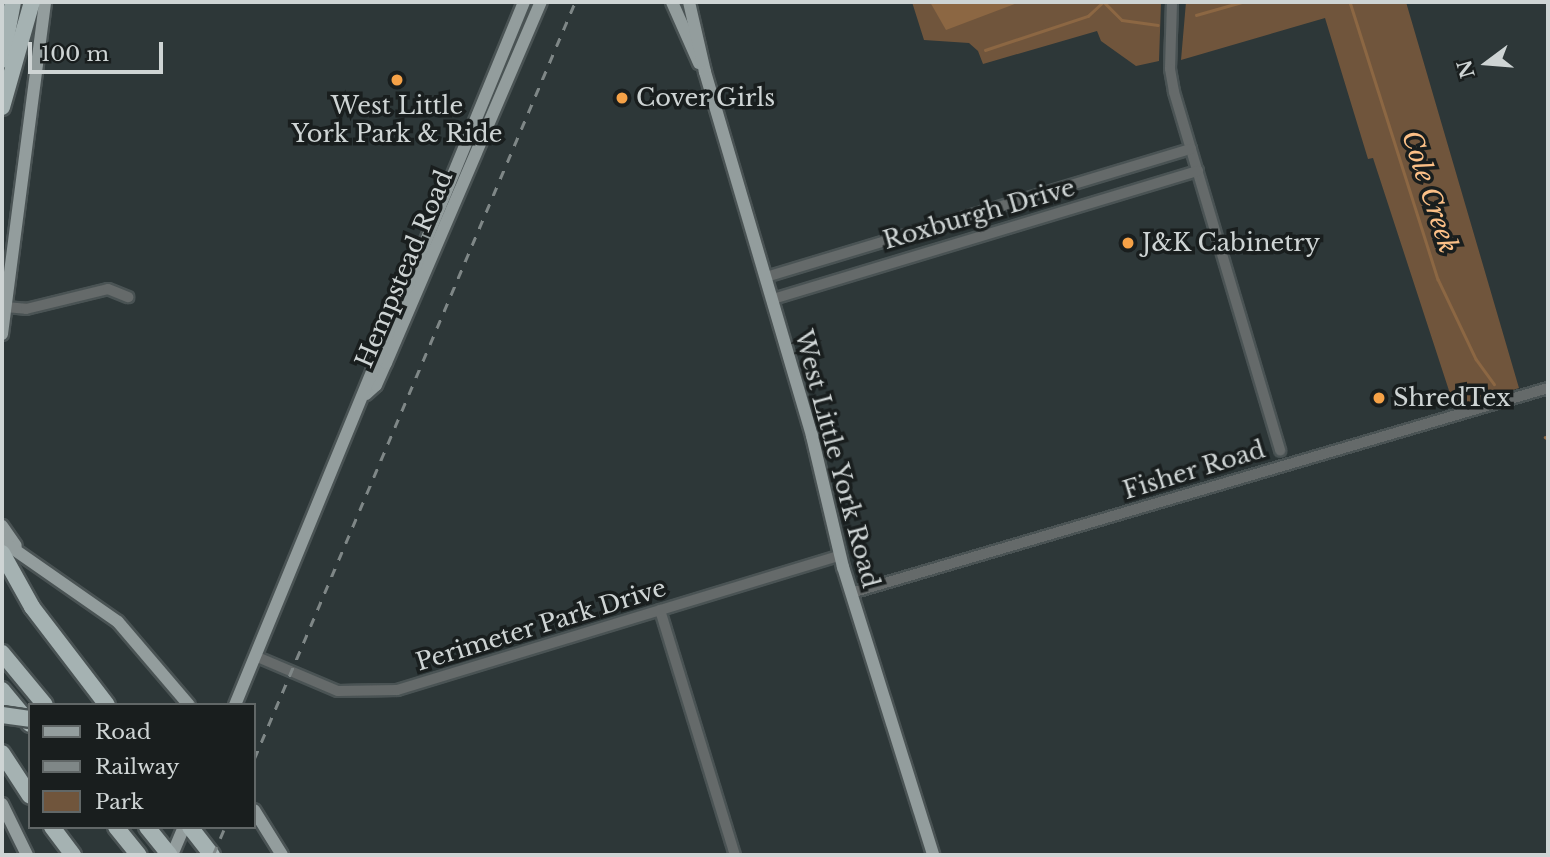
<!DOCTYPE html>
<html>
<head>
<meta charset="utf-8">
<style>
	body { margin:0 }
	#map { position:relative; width:1550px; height:857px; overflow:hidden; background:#2d3738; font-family:"Libre Baskerville",serif }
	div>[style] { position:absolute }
	.green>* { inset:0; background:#70553c }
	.water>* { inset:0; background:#8c6743 }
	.stream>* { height:2.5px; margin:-1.25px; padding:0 1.25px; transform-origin:1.25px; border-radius:1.25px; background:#8c6743 }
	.roads { filter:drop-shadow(2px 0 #4a5354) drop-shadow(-2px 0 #4a5354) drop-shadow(0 2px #4a5354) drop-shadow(0 -2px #4a5354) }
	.minor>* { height:10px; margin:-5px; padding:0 5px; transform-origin:5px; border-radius:5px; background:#656a6a }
	.major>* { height:12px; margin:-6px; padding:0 6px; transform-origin:6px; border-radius:6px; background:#939d9d }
	.highway>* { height:16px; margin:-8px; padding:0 8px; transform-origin:8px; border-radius:8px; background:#a5b2b2 }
	.rail>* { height:2.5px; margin-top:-1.25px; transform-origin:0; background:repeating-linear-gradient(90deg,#7f8787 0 9px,transparent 0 18px) }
	.bridges { filter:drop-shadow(2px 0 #4a5354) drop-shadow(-2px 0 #4a5354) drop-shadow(0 2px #4a5354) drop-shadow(0 -2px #4a5354) }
	.highway-bridge>* { height:16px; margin:-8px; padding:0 8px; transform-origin:8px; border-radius:8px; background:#a5b2b2 }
	.dots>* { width:19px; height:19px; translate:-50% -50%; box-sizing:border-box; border:4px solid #191e1e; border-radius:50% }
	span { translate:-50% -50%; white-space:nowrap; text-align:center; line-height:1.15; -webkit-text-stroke:7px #191e1e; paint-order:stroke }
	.poi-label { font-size:24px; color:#ced4d4 }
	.left { translate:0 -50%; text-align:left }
	.street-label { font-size:24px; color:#ced4d4 }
	.water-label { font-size:26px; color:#fcc087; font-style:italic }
	.frame { position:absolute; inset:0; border:4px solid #ced4d4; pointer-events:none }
	.legend { position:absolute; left:28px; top:703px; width:228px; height:126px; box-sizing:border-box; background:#191e1e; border:2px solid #616767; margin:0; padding:9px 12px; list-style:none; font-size:21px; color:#ced4d4 }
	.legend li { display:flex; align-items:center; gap:14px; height:35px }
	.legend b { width:35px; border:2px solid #616767 }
	.north { position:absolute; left:1452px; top:28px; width:70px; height:70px; -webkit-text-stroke:5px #191e1e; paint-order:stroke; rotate:254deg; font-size:19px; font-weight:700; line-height:28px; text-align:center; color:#ced4d4 }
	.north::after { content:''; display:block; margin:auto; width:24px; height:32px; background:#ced4d4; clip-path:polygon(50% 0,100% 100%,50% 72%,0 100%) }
	.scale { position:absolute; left:28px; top:42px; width:135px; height:32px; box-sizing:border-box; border:4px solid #ced4d4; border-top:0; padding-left:9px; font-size:21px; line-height:24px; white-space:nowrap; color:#ced4d4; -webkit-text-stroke:5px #191e1e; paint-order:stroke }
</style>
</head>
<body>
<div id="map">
	<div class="green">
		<i style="clip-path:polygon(912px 2px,1161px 2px,1159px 61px,1136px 66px,1101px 41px,1097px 31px,983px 64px,978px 51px,969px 43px,924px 40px)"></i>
		<i style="clip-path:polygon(1186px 2px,1406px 2px,1519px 388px,1455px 409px,1373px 158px,1368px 159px,1325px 18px,1181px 60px)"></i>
	</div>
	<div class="water">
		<i style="clip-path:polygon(930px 2px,1020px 2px,946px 30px)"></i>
	</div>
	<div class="stream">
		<i style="left:1104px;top:2px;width:25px;rotate:45deg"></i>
		<i style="left:1122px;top:20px;width:36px;rotate:8deg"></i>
		<i style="left:1350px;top:2px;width:291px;rotate:72.4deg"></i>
		<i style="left:1438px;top:279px;width:89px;rotate:64.6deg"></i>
		<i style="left:1476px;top:359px;width:31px;rotate:54deg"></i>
		<i style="left:1196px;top:15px;width:48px;rotate:-15.8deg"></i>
		<i style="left:985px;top:50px;width:108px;rotate:-18.3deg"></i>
		<i style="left:1088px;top:16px;width:21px;rotate:-43deg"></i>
		<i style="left:1545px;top:437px;width:4px;rotate:34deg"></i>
	</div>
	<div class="roads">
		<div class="minor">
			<i style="left:1172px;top:2px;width:67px;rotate:91.7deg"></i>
			<i style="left:1170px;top:69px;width:23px;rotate:80deg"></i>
			<i style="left:1174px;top:92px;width:374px;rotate:73.5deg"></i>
			<i style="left:766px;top:277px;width:444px;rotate:-16.8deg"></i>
			<i style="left:773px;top:299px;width:444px;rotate:-16.8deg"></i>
			<i style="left:5px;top:307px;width:21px;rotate:5deg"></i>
			<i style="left:26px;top:309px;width:84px;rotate:-13.7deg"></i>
			<i style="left:108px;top:289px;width:22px;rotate:22deg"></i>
			<i style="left:851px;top:593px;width:727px;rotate:-16.39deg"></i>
			<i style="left:660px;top:610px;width:256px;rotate:73deg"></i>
			<i style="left:255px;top:656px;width:90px;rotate:22.9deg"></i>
			<i style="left:338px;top:691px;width:59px;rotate:-1deg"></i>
			<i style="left:397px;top:690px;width:463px;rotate:-16.9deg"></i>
		</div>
		<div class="major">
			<i style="left:672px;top:2px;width:67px;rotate:66.1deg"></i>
			<i style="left:689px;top:2px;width:72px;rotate:77.1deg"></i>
			<i style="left:705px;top:72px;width:379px;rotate:73.6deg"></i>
			<i style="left:812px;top:436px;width:135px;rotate:76.7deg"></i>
			<i style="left:843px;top:567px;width:302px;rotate:72.6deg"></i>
			<i style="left:2px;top:334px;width:335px;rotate:-82.6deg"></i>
			<i style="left:366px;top:394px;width:13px;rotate:-42deg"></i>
			<i style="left:376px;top:385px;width:24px;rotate:-66deg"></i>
			<i style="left:386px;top:363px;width:393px;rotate:-66.8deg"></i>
			<i style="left:2px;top:526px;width:24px;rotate:55deg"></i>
			<i style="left:2px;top:541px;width:141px;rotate:34.9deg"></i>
			<i style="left:118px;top:622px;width:109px;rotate:49.5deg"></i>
			<i style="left:235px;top:705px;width:760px;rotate:-67.65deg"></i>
			<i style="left:2px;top:804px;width:57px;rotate:63.9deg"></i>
			<i style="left:254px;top:810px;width:53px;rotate:58.1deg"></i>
			<i style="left:172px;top:855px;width:30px;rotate:-67deg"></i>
		</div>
		<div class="highway">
			<i style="left:2px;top:60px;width:59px;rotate:-79.3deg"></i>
			<i style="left:2px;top:107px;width:109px;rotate:-74.1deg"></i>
			<i style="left:2px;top:553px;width:62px;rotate:60.9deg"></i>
			<i style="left:32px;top:607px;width:123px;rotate:52.6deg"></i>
			<i style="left:2px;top:653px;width:67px;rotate:50.4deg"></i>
			<i style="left:2px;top:690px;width:44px;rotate:50.5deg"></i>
			<i style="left:2px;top:753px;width:51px;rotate:56.9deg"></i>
			<i style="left:52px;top:827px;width:35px;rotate:53deg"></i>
			<i style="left:116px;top:827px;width:36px;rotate:51deg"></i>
			<i style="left:147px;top:827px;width:36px;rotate:51deg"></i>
			<i style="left:190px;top:827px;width:36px;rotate:52deg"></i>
		</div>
	</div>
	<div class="rail">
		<i style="left:254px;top:759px;width:822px;rotate:-67.02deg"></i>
		<i style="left:213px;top:855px;width:30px;rotate:-67deg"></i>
	</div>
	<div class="bridges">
		<div class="highway-bridge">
			<i style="left:2px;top:715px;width:28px;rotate:8deg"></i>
		</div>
	</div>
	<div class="dots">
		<i style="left:397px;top:80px;background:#f6a247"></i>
		<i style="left:622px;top:98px;background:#f6a247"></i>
		<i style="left:1128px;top:243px;background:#f6a247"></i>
		<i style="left:1379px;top:398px;background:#f6a247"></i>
	</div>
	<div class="poi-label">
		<span class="left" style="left:636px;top:98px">Cover Girls</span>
		<span style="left:397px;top:120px">West Little<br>York Park &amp; Ride</span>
		<span class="left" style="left:1142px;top:243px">J&amp;K Cabinetry</span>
		<span class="left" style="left:1393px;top:398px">ShredTex</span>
	</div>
	<div class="street-label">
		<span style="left:979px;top:214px;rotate:-16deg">Roxburgh Drive</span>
		<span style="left:404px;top:269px;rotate:-67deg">Hempstead Road</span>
		<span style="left:837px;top:459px;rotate:75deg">West Little York Road</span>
		<span style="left:1194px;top:470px;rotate:-17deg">Fisher Road</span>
		<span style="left:541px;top:625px;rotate:-17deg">Perimeter Park Drive</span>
	</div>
	<div class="water-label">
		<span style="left:1429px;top:192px;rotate:72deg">Cole Creek</span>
	</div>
	<div class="frame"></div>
	<ul class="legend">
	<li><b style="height:9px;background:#939d9d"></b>Road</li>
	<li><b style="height:9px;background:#7f8787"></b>Railway</li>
	<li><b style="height:19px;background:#70553c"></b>Park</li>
	</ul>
	<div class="north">N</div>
	<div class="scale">100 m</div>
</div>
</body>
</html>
